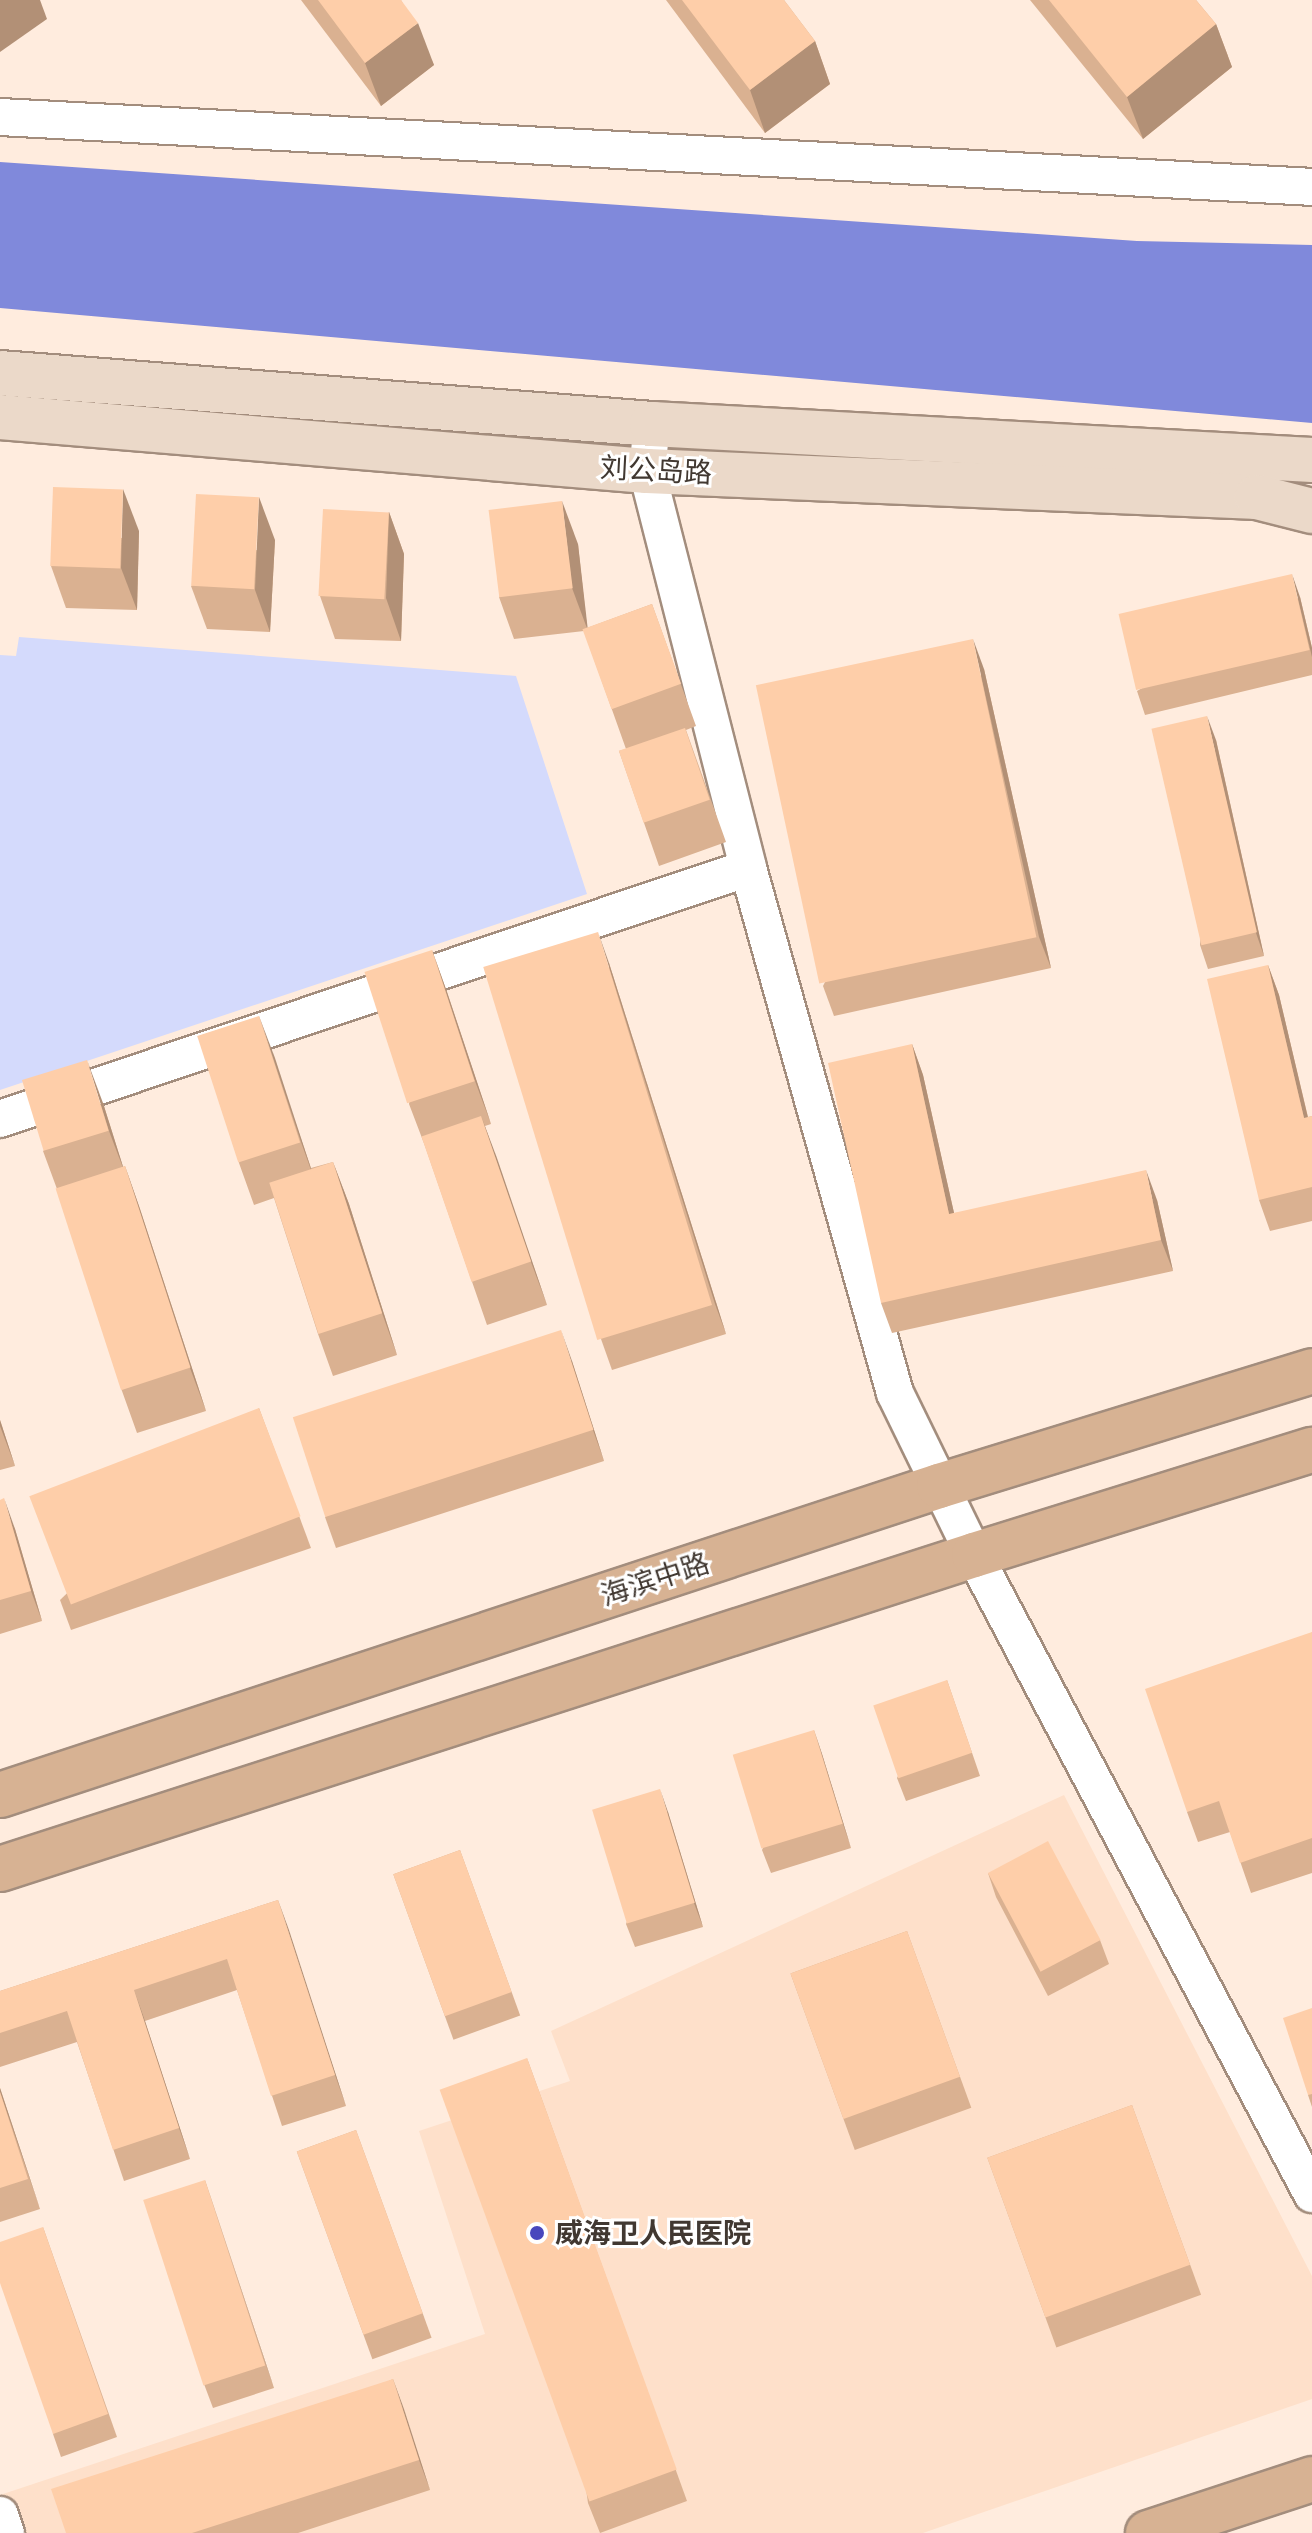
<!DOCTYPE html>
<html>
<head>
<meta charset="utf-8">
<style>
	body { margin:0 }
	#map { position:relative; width:1312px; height:2533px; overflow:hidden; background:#ffecde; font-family:"Public Sans","Noto Sans SC",sans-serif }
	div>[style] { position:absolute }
	.built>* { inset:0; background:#fee0ca }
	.green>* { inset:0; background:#d4dafc }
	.water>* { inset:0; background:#8089db }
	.roads { filter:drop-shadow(2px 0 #a38d7d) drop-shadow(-2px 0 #a38d7d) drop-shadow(0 2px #a38d7d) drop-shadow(0 -2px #a38d7d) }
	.street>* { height:36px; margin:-18px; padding:0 18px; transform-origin:18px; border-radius:18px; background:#fff }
	.secondary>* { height:44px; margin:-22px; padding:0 22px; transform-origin:22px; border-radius:22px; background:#ebd9c9 }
	.primary>* { height:44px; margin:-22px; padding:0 22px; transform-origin:22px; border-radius:22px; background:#d7b293 }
	.wall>* { inset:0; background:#dab191; transform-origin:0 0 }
	.shaded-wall>* { inset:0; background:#b29076 }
	.building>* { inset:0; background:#fecea9; transform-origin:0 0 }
	.dots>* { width:22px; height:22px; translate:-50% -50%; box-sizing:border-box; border:4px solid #fff; border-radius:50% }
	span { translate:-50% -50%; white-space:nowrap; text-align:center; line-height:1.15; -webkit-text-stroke:6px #fff; paint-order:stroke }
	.street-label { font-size:28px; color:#413831 }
	.poi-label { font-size:28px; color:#413831; font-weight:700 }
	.left { translate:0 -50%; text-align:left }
</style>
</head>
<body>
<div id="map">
	<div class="built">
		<i style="clip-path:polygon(1064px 1795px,1312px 2276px,1312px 2399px,923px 2533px,0 2533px,0 2495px,485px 2334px,419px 2131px,570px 2081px,551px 2031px)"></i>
	</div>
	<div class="green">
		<i style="clip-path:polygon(19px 637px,516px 676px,587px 894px,0 1090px,0 655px,16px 656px)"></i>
	</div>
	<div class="water">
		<i style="clip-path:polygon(0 162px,1137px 241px,1312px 245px,1312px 423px,0 308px)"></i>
	</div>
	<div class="roads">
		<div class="street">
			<i style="left:0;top:117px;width:1314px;rotate:3.05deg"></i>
			<i style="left:652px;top:424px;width:47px;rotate:96.1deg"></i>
			<i style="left:647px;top:471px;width:410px;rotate:75.7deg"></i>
			<i style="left:748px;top:868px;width:545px;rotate:74.36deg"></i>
			<i style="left:895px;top:1393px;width:180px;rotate:64deg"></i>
			<i style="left:974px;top:1555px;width:723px;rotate:62.12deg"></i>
			<i style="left:0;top:1119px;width:789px;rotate:-18.55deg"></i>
			<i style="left:0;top:2515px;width:19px;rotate:72deg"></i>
		</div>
		<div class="secondary">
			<i style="left:0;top:373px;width:654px;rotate:4.47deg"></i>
			<i style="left:652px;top:424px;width:661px;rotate:3.12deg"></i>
			<i style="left:0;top:417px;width:649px;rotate:4.77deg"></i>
			<i style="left:647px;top:471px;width:611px;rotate:2.44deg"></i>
			<i style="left:1257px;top:497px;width:57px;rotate:14.3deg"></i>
		</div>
		<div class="primary">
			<i style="left:0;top:1795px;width:989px;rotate:-18.22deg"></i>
			<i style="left:939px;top:1486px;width:390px;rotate:-17.1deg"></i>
			<i style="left:0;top:1869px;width:1023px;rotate:-17.87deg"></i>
			<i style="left:974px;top:1555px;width:354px;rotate:-17.3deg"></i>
			<i style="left:1148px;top:2533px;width:173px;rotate:-18.2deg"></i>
		</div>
	</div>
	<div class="wall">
		<i style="clip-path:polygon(301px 0,401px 0,434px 65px,381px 106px)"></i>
		<i style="clip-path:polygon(666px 0,784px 0,815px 41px,830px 84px,765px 133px)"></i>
		<i style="clip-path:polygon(1030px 0,1196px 0,1216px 24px,1232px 67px,1143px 139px)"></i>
		<i style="clip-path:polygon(389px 512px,404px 554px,401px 641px,335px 639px,320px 596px)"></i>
		<i style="clip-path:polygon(139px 531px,137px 610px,66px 608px,51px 566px)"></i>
		<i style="clip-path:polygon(275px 540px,270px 632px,207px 629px,191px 586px)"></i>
		<i style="clip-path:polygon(578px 544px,587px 628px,652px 604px,696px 726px,686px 730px,726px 842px,659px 866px,619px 751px,626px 749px,584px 631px,514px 639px,499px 597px)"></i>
		<i style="clip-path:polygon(1300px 597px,1312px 648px,1312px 675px,1145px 715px,1137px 691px)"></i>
		<i style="clip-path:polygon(984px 669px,1051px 968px,834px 1016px,823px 986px)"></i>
		<i style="clip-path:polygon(1216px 740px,1264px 956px,1208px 969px,1200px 945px)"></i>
		<i style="clip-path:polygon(432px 950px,447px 992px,491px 1124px,485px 1126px,547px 1305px,487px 1325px,425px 1146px,409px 1104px)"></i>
		<i style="clip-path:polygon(609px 963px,726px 1334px,612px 1370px,601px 1339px)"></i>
		<i style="clip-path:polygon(1268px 965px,1279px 995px,1308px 1117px,1312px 1116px,1312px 1221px,1270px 1231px,1259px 1200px)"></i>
		<i style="clip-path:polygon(259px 1016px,311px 1168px,333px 1162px,349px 1204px,397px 1355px,333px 1376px,318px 1334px,274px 1198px,254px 1205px,239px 1163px)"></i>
		<i style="clip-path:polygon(912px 1044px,923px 1075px,954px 1213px,1157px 1200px,1173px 1271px,892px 1333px,881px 1303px)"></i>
		<i style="clip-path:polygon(103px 1103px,123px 1167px,125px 1166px,140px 1209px,206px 1411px,137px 1433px,122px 1391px,57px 1189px,43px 1151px)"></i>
		<i style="clip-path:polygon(572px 1361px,604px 1461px,336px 1548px,325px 1517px)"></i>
		<i style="clip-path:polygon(259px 1408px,311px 1548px,71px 1630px,60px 1600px)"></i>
		<i style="clip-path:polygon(0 1420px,15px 1466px,0 1470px)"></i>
		<i style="clip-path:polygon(0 1500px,15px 1529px,42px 1621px,0 1634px)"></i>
		<i style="clip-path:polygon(1312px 1632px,1312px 1873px,1251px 1893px,1230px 1832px,1198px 1842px,1187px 1812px)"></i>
		<i style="clip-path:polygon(947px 1680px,980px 1776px,906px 1801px,897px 1778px)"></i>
		<i style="clip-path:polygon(814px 1730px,822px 1754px,851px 1848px,771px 1873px,762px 1850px)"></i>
		<i style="clip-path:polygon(668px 1812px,703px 1927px,635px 1947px,626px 1924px)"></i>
		<i style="left:460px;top:1850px;width:176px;height:71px;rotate:70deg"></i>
		<i style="clip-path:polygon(988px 1873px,1100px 1940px,1109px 1964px,1048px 1996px,996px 1897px)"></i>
		<i style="clip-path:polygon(278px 1900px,346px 2106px,282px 2126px,237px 1990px,145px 2021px,190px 2159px,124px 2181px,77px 2042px,0 2067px,0 1991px)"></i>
		<i style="left:907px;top:1931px;width:188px;height:124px;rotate:70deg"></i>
		<i style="clip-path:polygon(1312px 2008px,1312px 2107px,1308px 2095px)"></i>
		<i style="clip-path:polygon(527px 2058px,687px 2501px,600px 2533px,588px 2503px)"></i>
		<i style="clip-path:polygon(0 2088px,40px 2209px,0 2222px)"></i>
		<i style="left:1132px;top:2105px;width:202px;height:154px;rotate:70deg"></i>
		<i style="left:356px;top:2130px;width:221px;height:63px;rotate:70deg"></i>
		<i style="clip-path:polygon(205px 2180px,274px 2388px,213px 2408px,204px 2384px)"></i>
		<i style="clip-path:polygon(43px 2227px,117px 2437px,61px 2457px,53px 2434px)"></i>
		<i style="clip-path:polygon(393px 2379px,430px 2490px,298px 2533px,66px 2533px)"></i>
	</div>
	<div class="shaded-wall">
		<i style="clip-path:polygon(0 0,40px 0,47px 19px,0 52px)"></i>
		<i style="clip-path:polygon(418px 23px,434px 65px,381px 106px,365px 63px)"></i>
		<i style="clip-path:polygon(1216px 24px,1232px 67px,1143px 139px,1127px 97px)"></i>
		<i style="clip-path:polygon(815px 41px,830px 84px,765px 133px,750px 90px)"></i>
		<i style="clip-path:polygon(123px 489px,139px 531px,137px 610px,121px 568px)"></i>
		<i style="clip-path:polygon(259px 497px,275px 540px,270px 632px,255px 590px)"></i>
		<i style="clip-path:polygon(562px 501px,578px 544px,588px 631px,572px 588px)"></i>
		<i style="clip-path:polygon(389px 512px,404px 554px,401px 641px,386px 598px)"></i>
		<i style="clip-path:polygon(1292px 574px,1300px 597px,1312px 648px,1312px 657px)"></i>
		<i style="clip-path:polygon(973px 639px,984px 669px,1051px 968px,1039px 937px)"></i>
		<i style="clip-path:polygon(1207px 716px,1216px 740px,1264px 956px,1256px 933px)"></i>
		<i style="clip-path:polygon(598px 932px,609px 963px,726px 1334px,715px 1304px)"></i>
		<i style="clip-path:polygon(432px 950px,447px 992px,491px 1124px,475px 1081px)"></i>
		<i style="clip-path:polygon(1268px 965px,1279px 995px,1312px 1135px,1304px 1118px)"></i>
		<i style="clip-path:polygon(259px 1016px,275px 1058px,316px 1184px,301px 1142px)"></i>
		<i style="clip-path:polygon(912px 1044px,923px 1075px,961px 1244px,949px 1214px)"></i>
		<i style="clip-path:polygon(87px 1060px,103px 1103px,125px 1173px,109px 1131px)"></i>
		<i style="clip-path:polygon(481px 1116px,497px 1158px,547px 1305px,531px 1262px)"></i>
		<i style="clip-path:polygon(333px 1162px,349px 1204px,397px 1355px,382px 1313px)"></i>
		<i style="clip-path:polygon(125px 1166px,140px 1209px,206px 1411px,190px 1368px)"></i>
		<i style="clip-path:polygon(1146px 1170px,1157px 1200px,1173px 1271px,1161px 1240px)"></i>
		<i style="clip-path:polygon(561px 1330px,572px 1361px,604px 1461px,593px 1430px)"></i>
		<i style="clip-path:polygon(0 1420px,15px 1466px,0 1426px)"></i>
		<i style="clip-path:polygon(4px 1498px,15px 1529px,42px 1621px,31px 1591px)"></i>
		<i style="clip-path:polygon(814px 1730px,822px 1754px,851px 1848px,843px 1824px)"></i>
		<i style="clip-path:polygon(660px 1789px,668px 1812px,703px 1927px,694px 1903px)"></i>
		<i style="clip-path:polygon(278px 1900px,289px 1930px,346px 2106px,335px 2075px)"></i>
		<i style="clip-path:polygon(134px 1990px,145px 2021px,190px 2159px,179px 2128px)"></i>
		<i style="clip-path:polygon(0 2088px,40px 2209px,0 2092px)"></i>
		<i style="clip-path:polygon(205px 2180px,213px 2204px,274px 2388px,266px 2365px)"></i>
		<i style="clip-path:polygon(393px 2379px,404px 2409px,430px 2490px,419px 2460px)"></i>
	</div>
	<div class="building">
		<i style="clip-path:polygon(318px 0,401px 0,418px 23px,365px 63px)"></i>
		<i style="clip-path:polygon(682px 0,784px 0,815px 41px,750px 90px)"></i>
		<i style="clip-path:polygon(1049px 0,1196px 0,1216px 24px,1127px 97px)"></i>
		<i style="left:53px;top:487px;width:70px;height:79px;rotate:2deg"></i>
		<i style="left:196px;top:494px;width:63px;height:92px;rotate:3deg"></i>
		<i style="left:562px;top:501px;width:88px;height:74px;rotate:83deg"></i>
		<i style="left:323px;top:509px;width:66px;height:87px;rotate:3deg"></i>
		<i style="left:1292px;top:574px;width:78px;height:178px;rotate:77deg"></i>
		<i style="left:652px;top:604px;width:85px;height:74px;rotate:70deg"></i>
		<i style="left:973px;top:639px;width:305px;height:222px;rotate:78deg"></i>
		<i style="left:1207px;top:716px;width:222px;height:57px;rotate:77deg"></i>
		<i style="left:685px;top:728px;width:76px;height:70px;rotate:71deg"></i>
		<i style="left:598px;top:932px;width:390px;height:120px;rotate:73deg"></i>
		<i style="left:432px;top:950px;width:138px;height:71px;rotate:72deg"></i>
		<i style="clip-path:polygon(1268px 965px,1304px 1118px,1312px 1116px,1312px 1187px,1259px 1200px,1207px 979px)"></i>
		<i style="left:259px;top:1016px;width:133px;height:65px;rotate:72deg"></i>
		<i style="clip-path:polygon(912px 1044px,949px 1214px,1146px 1170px,1161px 1240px,881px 1303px,828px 1063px)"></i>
		<i style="left:87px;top:1060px;width:74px;height:68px;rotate:73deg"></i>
		<i style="left:481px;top:1116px;width:154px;height:63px;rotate:71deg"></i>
		<i style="left:333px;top:1162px;width:159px;height:67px;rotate:72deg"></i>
		<i style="left:125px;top:1166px;width:212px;height:73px;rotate:72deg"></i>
		<i style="left:561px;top:1330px;width:105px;height:282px;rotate:72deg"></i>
		<i style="left:259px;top:1408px;width:116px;height:246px;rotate:69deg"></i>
		<i style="clip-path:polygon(4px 1498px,31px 1591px,0 1600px,0 1500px)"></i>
		<i style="clip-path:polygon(1312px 1632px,1312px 1838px,1240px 1863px,1219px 1801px,1187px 1812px,1145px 1689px)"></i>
		<i style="left:947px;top:1680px;width:77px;height:78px;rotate:71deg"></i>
		<i style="left:814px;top:1730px;width:98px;height:85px;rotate:73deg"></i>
		<i style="left:660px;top:1789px;width:119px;height:71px;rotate:73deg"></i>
		<i style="left:1048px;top:1841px;width:112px;height:68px;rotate:62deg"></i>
		<i style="left:460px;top:1850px;width:151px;height:71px;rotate:70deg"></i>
		<i style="clip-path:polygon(278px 1900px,335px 2075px,271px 2096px,227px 1959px,134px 1990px,179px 2128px,113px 2150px,67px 2011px,0 2033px,0 1991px)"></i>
		<i style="left:907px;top:1931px;width:155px;height:124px;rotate:70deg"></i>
		<i style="clip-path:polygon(1312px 2008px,1312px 2094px,1308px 2095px,1283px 2018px)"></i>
		<i style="left:527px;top:2058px;width:438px;height:93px;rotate:70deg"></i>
		<i style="clip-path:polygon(0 2092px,28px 2179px,0 2188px)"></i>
		<i style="left:1132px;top:2105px;width:170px;height:154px;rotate:70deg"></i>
		<i style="left:356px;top:2130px;width:195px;height:63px;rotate:70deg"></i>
		<i style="left:205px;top:2180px;width:195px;height:65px;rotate:72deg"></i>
		<i style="clip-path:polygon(43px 2227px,108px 2414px,53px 2434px,0 2283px,0 2242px)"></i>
		<i style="clip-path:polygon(393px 2379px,419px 2460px,192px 2533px,66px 2533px,51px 2489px)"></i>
	</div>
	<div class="dots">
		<i style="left:537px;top:2233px;background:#4947bd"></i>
	</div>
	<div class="street-label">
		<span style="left:656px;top:470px;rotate:3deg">刘公岛路</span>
		<span style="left:655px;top:1579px;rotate:-18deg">海滨中路</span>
	</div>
	<div class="poi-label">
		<span class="left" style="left:555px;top:2233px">威海卫人民医院</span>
	</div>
</div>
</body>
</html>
